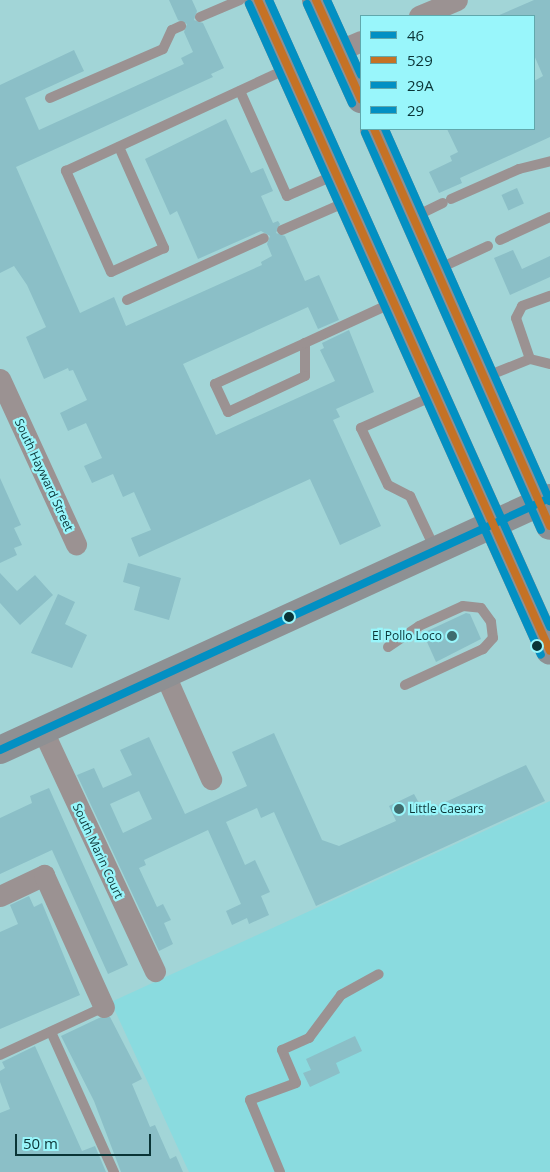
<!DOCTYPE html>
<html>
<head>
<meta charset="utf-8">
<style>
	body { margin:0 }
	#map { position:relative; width:550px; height:1172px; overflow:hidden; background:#a2d5d7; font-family:"Open Sans",sans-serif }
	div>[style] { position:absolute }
	.built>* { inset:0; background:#8adbdf }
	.building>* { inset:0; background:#8bbfc7; transform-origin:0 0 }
	.service>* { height:10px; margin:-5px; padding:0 5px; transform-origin:5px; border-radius:5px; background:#9b9292 }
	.minor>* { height:21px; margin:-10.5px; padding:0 10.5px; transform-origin:10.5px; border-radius:10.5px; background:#9b9292 }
	.primary>* { height:28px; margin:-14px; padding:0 14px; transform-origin:14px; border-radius:14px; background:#8e9093 }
	.bus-1>* { height:8px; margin:-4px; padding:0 4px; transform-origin:4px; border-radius:4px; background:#0290c3 }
	.bus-2>* { height:8px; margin:-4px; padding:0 4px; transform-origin:4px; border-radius:4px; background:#c57225 }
	.bus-3>* { height:8px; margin:-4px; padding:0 4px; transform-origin:4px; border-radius:4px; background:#0290c3 }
	.bus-4>* { height:8px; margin:-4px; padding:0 4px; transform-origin:4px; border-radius:4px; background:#0290c3 }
	.dots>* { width:14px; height:14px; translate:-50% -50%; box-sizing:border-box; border:2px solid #99f6fb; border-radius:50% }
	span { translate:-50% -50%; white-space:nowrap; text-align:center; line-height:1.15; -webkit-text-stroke:4.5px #99f6fb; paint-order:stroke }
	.street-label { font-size:12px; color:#0a3436 }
	.poi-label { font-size:12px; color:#0a3436 }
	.right { translate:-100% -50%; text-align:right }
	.left { translate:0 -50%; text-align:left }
	.legend { position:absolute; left:360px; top:15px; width:175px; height:115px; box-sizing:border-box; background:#99f6fb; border:1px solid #60a8ac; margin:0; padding:6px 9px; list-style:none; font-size:15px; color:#0a3436 }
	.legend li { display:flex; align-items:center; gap:10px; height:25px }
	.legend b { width:25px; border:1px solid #60a8ac }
	.scale { position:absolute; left:15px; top:1134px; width:136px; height:22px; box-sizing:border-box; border:2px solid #0a3436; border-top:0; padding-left:6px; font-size:15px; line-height:18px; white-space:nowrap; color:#0a3436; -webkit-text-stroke:4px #99f6fb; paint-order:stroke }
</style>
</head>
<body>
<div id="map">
	<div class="built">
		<i style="clip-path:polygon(550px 801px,550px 1172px,189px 1172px,111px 1002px)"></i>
	</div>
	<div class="building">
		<i style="clip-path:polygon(169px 0,192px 0,197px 11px,194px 20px,203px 23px,224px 68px,211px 74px,213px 77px,16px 167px,80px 313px,114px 297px,126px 326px,262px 265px,261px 262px,272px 256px,267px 244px,270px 236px,261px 231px,198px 259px,177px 211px,170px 215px,145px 159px,226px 119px,251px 173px,263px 168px,273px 191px,261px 196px,273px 223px,278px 221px,280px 224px,276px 233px,285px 236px,305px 281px,319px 275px,339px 320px,318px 329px,308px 307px,183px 364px,216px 435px,335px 381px,320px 350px,324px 348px,322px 343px,349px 330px,374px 392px,336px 409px,340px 417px,333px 420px,381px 526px,340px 545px,310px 479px,139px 557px,131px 538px,151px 530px,134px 492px,123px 497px,113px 474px,92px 483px,84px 466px,102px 458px,86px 423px,68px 431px,60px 413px,87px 400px,73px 370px,69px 371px,68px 368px,44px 379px,26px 337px,46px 327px,27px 285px,14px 266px,0 273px,0 85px,74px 50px,84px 71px,25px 98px,39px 130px,184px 64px,181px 58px,193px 52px,184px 32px,187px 24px,178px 20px)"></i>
		<i style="clip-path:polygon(534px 0,550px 0,550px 137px,460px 178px,462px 183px,439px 193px,429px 172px,452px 161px,450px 156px,458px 152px,447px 129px,534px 129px,534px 81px,543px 76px,534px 55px,534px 16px,497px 16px)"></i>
		<i style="left:517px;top:188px;width:17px;height:17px;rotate:66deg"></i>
		<i style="clip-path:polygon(513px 250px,522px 269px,550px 256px,550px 277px,510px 295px,494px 258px)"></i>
		<i style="clip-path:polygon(0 478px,21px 525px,14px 528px,22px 545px,14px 548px,17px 555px,0 563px)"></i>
		<i style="clip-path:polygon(128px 563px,181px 578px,169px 620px,134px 610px,140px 587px,123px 582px)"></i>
		<i style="clip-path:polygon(0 573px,17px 591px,35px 575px,53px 595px,20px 625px,0 603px)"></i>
		<i style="clip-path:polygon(58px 594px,75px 602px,65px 624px,87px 635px,72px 668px,31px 653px)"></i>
		<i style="clip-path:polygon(466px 613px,470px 614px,481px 639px,436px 662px,423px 633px)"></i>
		<i style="clip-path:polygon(evenodd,274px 733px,322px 840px,339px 846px,396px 821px,389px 806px,414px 794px,424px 812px,526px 765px,545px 801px,316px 906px,274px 812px,261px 818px,257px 808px,226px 822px,245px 865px,255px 860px,270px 892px,261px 896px,269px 915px,249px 924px,247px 918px,232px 925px,226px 911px,241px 904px,208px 830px,144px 860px,146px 865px,139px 868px,157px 907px,163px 904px,171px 920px,164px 923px,173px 944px,159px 951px,77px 775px,94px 768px,103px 788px,132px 775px,120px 750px,149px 737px,185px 814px,247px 786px,232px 752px,274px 733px,139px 791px,152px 819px,123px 833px,110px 804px,139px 791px)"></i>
		<i style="clip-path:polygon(49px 788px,128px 965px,108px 974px,52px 850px,0 874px,0 818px,32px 803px,30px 796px)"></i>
		<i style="clip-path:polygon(29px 896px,34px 907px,42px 903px,80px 995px,0 1029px,0 932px,18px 924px,10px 905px)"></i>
		<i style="clip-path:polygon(110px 1017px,142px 1079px,132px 1084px,150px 1127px,155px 1125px,170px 1159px,176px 1156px,183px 1172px,121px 1172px,94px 1101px,61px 1036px,99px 1018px)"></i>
		<i style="clip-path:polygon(355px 1036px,362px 1051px,336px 1063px,340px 1073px,310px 1087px,303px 1073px,311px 1070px,306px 1059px)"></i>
		<i style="clip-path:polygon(35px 1046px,82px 1151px,95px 1146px,106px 1172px,0 1172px,0 1113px,10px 1109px,0 1082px,0 1071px,5px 1068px,2px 1062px)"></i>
	</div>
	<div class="service">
		<i style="left:200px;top:17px;width:43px;rotate:-23deg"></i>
		<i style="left:240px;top:91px;width:115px;rotate:65.9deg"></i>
		<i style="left:287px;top:196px;width:52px;rotate:-23.6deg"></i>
		<i style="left:50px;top:98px;width:123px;rotate:-23.4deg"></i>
		<i style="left:163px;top:49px;width:21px;rotate:-65deg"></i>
		<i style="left:172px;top:30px;width:10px;rotate:-24deg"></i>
		<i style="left:119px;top:147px;width:111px;rotate:66deg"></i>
		<i style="left:164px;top:248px;width:58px;rotate:155.6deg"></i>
		<i style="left:111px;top:272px;width:111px;rotate:-114deg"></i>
		<i style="left:66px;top:171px;width:243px;rotate:-24.8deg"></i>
		<i style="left:451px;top:199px;width:74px;rotate:-23.8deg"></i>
		<i style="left:519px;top:169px;width:32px;rotate:-14deg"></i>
		<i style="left:414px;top:217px;width:32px;rotate:-26deg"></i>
		<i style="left:282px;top:230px;width:70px;rotate:-23.6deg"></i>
		<i style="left:500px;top:240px;width:55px;rotate:-24.7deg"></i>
		<i style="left:438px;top:269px;width:55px;rotate:-24.7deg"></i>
		<i style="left:127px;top:300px;width:150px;rotate:-24.3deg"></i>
		<i style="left:305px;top:343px;width:33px;rotate:90deg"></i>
		<i style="left:305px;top:376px;width:85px;rotate:154.9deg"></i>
		<i style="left:228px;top:412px;width:31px;rotate:-115deg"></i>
		<i style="left:215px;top:384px;width:99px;rotate:-24.5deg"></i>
		<i style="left:305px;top:343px;width:96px;rotate:-24.7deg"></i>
		<i style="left:530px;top:359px;width:43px;rotate:-108.9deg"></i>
		<i style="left:516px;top:318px;width:13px;rotate:-63deg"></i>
		<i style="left:522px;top:306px;width:30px;rotate:-20deg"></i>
		<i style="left:485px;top:377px;width:48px;rotate:-21.8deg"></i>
		<i style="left:530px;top:359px;width:21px;rotate:14deg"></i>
		<i style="left:433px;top:396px;width:79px;rotate:156deg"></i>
		<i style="left:361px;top:428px;width:63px;rotate:64.7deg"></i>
		<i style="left:388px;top:485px;width:25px;rotate:27deg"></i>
		<i style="left:410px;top:496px;width:59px;rotate:64.7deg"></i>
		<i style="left:388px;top:647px;width:37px;rotate:-34deg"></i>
		<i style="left:419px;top:626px;width:48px;rotate:-24.4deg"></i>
		<i style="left:463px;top:606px;width:18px;rotate:6deg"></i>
		<i style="left:481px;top:608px;width:17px;rotate:54deg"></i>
		<i style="left:491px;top:622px;width:16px;rotate:83deg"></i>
		<i style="left:493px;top:638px;width:15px;rotate:132deg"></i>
		<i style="left:483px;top:649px;width:86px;rotate:155.2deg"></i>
		<i style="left:51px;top:1032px;width:154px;rotate:65.8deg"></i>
		<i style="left:0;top:1055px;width:115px;rotate:-24.8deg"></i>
		<i style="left:280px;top:1172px;width:78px;rotate:-112.6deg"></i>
		<i style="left:250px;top:1100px;width:49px;rotate:-20.3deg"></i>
		<i style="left:296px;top:1083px;width:36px;rotate:-113deg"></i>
		<i style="left:282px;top:1050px;width:30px;rotate:-24deg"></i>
		<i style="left:309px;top:1038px;width:54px;rotate:-53.3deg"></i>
		<i style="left:341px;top:995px;width:43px;rotate:-28.9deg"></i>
	</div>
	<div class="minor">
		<i style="left:419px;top:16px;width:41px;rotate:-22.8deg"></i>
		<i style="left:340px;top:50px;width:23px;rotate:-23deg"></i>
		<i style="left:0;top:379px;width:182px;rotate:65.3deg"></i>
		<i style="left:165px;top:675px;width:114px;rotate:66.1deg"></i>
		<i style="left:43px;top:731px;width:265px;rotate:65deg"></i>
		<i style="left:0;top:896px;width:49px;rotate:-25.5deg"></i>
		<i style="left:44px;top:875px;width:145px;rotate:65.6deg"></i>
	</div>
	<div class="primary">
		<i style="left:258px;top:0;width:713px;rotate:65.84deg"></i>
		<i style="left:316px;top:0;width:109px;rotate:65.6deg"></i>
		<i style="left:374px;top:129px;width:434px;rotate:66.1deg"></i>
		<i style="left:0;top:750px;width:605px;rotate:-24.62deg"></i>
	</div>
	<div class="bus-1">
		<i style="left:0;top:750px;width:605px;rotate:-24.62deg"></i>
	</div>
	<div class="bus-2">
		<i style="left:258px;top:0;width:713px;rotate:65.84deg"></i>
		<i style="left:316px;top:0;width:109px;rotate:65.6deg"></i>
		<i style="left:374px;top:129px;width:434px;rotate:66.1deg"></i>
	</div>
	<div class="bus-3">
		<i style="left:249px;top:4px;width:713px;rotate:65.84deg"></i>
		<i style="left:307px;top:4px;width:109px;rotate:65.6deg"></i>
		<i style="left:365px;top:133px;width:434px;rotate:66.1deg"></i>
	</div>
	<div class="bus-4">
		<i style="left:269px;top:0;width:687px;rotate:65.86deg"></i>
		<i style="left:327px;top:0;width:82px;rotate:65.6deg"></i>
		<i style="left:385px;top:129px;width:407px;rotate:66.1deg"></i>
	</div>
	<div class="dots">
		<i style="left:289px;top:617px;background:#0a3436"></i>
		<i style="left:452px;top:636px;background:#3f6c6e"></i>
		<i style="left:537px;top:646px;background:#0a3436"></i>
		<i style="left:399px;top:809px;background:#3f6c6e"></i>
	</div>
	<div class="street-label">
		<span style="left:44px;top:475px;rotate:65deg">South Hayward Street</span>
		<span style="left:98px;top:851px;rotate:65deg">South Marin Court</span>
	</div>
	<div class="poi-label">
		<span class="right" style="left:442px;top:636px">El Pollo Loco</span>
		<span class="left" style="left:409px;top:809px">Little Caesars</span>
	</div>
	<ul class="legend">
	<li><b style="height:6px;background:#0290c3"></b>46</li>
	<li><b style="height:6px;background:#c57225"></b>529</li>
	<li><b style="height:6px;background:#0290c3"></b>29A</li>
	<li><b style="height:6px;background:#0290c3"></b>29</li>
	</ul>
	<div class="scale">50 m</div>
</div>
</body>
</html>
